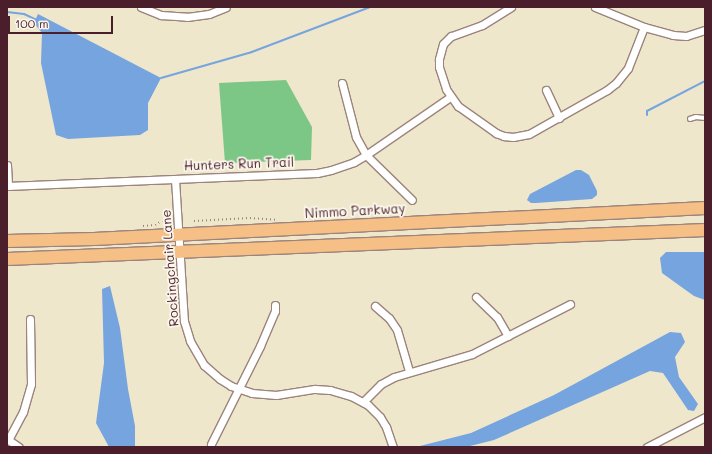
<!DOCTYPE html>
<html>
<head>
<meta charset="utf-8">
<style>
	body { margin:0 }
	#map { position:relative; width:712px; height:454px; overflow:hidden; background:#eee7cc; font-family:Mali,sans-serif }
	div>[style] { position:absolute }
	.green>* { inset:0; background:#7cc785 }
	.water>* { inset:0; background:#76a4df }
	.stream>* { height:2px; margin:-1px; padding:0 1px; transform-origin:1px; border-radius:1px; background:#76a4df }
	.path>* { height:1.5px; margin-top:-0.75px; transform-origin:0; background:repeating-linear-gradient(90deg,#9c837c 0 1px,transparent 0 4px) }
	.roads { filter:drop-shadow(1px 0 #9c837c) drop-shadow(-1px 0 #9c837c) drop-shadow(0 1px #9c837c) drop-shadow(0 -1px #9c837c) }
	.lane>* { height:3.5px; margin:-1.75px; padding:0 1.75px; transform-origin:1.75px; border-radius:1.75px; background:#fff }
	.street>* { height:7px; margin:-3.5px; padding:0 3.5px; transform-origin:3.5px; border-radius:3.5px; background:#fff }
	.highway>* { height:12px; margin:-6px; padding:0 6px; transform-origin:6px; border-radius:6px; background:#f5bf86 }
	span { translate:-50% -50%; white-space:nowrap; text-align:center; line-height:1.15; -webkit-text-stroke:3.5px #fbf7ec; paint-order:stroke }
	.street-label { font-size:13px; color:#4a1f2b }
	.frame { position:absolute; inset:0; border:8px solid #4a1f2b; pointer-events:none }
	.scale { position:absolute; left:8px; top:16px; width:105px; height:18px; box-sizing:border-box; border:2px solid #4a1f2b; border-top:0; padding-left:5px; font-size:12px; line-height:14px; white-space:nowrap; color:#4a1f2b; -webkit-text-stroke:3px #fbf7ec; paint-order:stroke }
</style>
</head>
<body>
<div id="map">
	<div class="green">
		<i style="clip-path:polygon(286px 80px,312px 127px,311px 160px,225px 163px,219px 83px)"></i>
	</div>
	<div class="water">
		<i style="clip-path:polygon(38px 14px,161px 78px,148px 103px,148px 130px,140px 135px,68px 139px,56px 135px,41px 63px,42px 33px,34px 23px)"></i>
		<i style="clip-path:polygon(576px 170px,581px 170px,589px 175px,597px 191px,597px 195px,592px 199px,536px 203px,531px 203px,527px 200px,530px 194px)"></i>
		<i style="clip-path:polygon(666px 252px,705px 252px,705px 300px,694px 296px,662px 273px,660px 258px)"></i>
		<i style="clip-path:polygon(110px 286px,120px 328px,128px 389px,135px 426px,135px 447px,109px 447px,96px 423px,104px 363px,102px 289px)"></i>
		<i style="clip-path:polygon(670px 332px,681px 333px,685px 342px,675px 357px,679px 377px,698px 404px,694px 411px,688px 410px,663px 373px,650px 371px,494px 440px,466px 447px,416px 447px,471px 433px,554px 395px)"></i>
	</div>
	<div class="stream">
		<i style="left:7px;top:12px;width:17px;rotate:7deg"></i>
		<i style="left:24px;top:14px;width:14px;rotate:25deg"></i>
		<i style="left:161px;top:78px;width:91px;rotate:-15.9deg"></i>
		<i style="left:249px;top:53px;width:129px;rotate:-20.8deg"></i>
		<i style="left:647px;top:115px;width:4px;rotate:-90deg"></i>
		<i style="left:647px;top:111px;width:65px;rotate:-27.3deg"></i>
	</div>
	<div class="path">
		<i style="left:194px;top:221px;width:56px;rotate:-3.1deg"></i>
		<i style="left:250px;top:218px;width:26px;rotate:4deg"></i>
		<i style="left:143px;top:226px;width:12px;rotate:-5deg"></i>
		<i style="left:155px;top:225px;width:8px;rotate:-30deg"></i>
	</div>
	<div class="roads">
		<div class="lane">
			<i style="left:690px;top:119px;width:6px;rotate:-18deg"></i>
			<i style="left:696px;top:117px;width:9px;rotate:6deg"></i>
		</div>
		<div class="street">
			<i style="left:141px;top:7px;width:22px;rotate:22deg"></i>
			<i style="left:161px;top:15px;width:26px;rotate:4deg"></i>
			<i style="left:187px;top:17px;width:22px;rotate:-8deg"></i>
			<i style="left:209px;top:14px;width:18px;rotate:-22deg"></i>
			<i style="left:511px;top:7px;width:34px;rotate:148deg"></i>
			<i style="left:482px;top:25px;width:33px;rotate:160deg"></i>
			<i style="left:451px;top:36px;width:11px;rotate:135deg"></i>
			<i style="left:443px;top:44px;width:16px;rotate:105deg"></i>
			<i style="left:439px;top:59px;width:8px;rotate:90deg"></i>
			<i style="left:439px;top:67px;width:23px;rotate:72deg"></i>
			<i style="left:446px;top:89px;width:21px;rotate:55deg"></i>
			<i style="left:458px;top:106px;width:47px;rotate:35.4deg"></i>
			<i style="left:496px;top:133px;width:9px;rotate:21deg"></i>
			<i style="left:504px;top:136px;width:9px;rotate:6deg"></i>
			<i style="left:513px;top:137px;width:16px;rotate:-11deg"></i>
			<i style="left:529px;top:134px;width:90px;rotate:-29.4deg"></i>
			<i style="left:607px;top:90px;width:11px;rotate:-38deg"></i>
			<i style="left:616px;top:83px;width:19px;rotate:-51deg"></i>
			<i style="left:628px;top:68px;width:44px;rotate:-68.7deg"></i>
			<i style="left:595px;top:7px;width:53px;rotate:22.2deg"></i>
			<i style="left:644px;top:27px;width:30px;rotate:15deg"></i>
			<i style="left:673px;top:35px;width:13px;rotate:4deg"></i>
			<i style="left:686px;top:36px;width:20px;rotate:-18deg"></i>
			<i style="left:342px;top:83px;width:56px;rotate:75.5deg"></i>
			<i style="left:356px;top:137px;width:21px;rotate:61deg"></i>
			<i style="left:366px;top:155px;width:64px;rotate:44.4deg"></i>
			<i style="left:546px;top:90px;width:31px;rotate:65deg"></i>
			<i style="left:7px;top:165px;width:21px;rotate:87deg"></i>
			<i style="left:175px;top:179px;width:142px;rotate:86.4deg"></i>
			<i style="left:184px;top:321px;width:21px;rotate:73deg"></i>
			<i style="left:190px;top:341px;width:28px;rotate:60deg"></i>
			<i style="left:204px;top:365px;width:21px;rotate:41deg"></i>
			<i style="left:220px;top:379px;width:13px;rotate:32deg"></i>
			<i style="left:231px;top:386px;width:22px;rotate:18deg"></i>
			<i style="left:252px;top:393px;width:24px;rotate:5deg"></i>
			<i style="left:276px;top:395px;width:39px;rotate:-9deg"></i>
			<i style="left:315px;top:389px;width:15px;rotate:4deg"></i>
			<i style="left:330px;top:390px;width:22px;rotate:16deg"></i>
			<i style="left:351px;top:396px;width:19px;rotate:28deg"></i>
			<i style="left:368px;top:405px;width:17px;rotate:45deg"></i>
			<i style="left:380px;top:417px;width:12px;rotate:59deg"></i>
			<i style="left:386px;top:427px;width:21px;rotate:71deg"></i>
			<i style="left:7px;top:186px;width:310px;rotate:-2.4deg"></i>
			<i style="left:317px;top:173px;width:14px;rotate:-12deg"></i>
			<i style="left:331px;top:170px;width:24px;rotate:-19deg"></i>
			<i style="left:354px;top:162px;width:14px;rotate:-30deg"></i>
			<i style="left:366px;top:155px;width:102px;rotate:-34.6deg"></i>
			<i style="left:476px;top:297px;width:29px;rotate:44deg"></i>
			<i style="left:497px;top:317px;width:22px;rotate:60deg"></i>
			<i style="left:375px;top:306px;width:18px;rotate:41deg"></i>
			<i style="left:389px;top:318px;width:14px;rotate:56deg"></i>
			<i style="left:397px;top:330px;width:43px;rotate:73.7deg"></i>
			<i style="left:363px;top:402px;width:25px;rotate:-45deg"></i>
			<i style="left:381px;top:384px;width:15px;rotate:-28deg"></i>
			<i style="left:394px;top:377px;width:81px;rotate:-16.4deg"></i>
			<i style="left:472px;top:354px;width:110px;rotate:-27deg"></i>
			<i style="left:7px;top:439px;width:14px;rotate:34deg"></i>
			<i style="left:8px;top:440px;width:32px;rotate:-62deg"></i>
			<i style="left:23px;top:412px;width:29px;rotate:-74deg"></i>
			<i style="left:31px;top:384px;width:65px;rotate:-90.9deg"></i>
			<i style="left:211px;top:444px;width:110px;rotate:-63.4deg"></i>
			<i style="left:260px;top:346px;width:38px;rotate:-67deg"></i>
			<i style="left:275px;top:311px;width:6px;rotate:-90deg"></i>
			<i style="left:647px;top:447px;width:65px;rotate:-27.3deg"></i>
		</div>
		<div class="highway">
			<i style="left:7px;top:241px;width:87px;rotate:-1.3deg"></i>
			<i style="left:94px;top:239px;width:612px;rotate:-2.9deg"></i>
			<i style="left:7px;top:259px;width:699px;rotate:-2.38deg"></i>
		</div>
	</div>
	<div class="street-label">
		<span style="left:239px;top:164px;rotate:-2deg">Hunters Run Trail</span>
		<span style="left:355px;top:211px;rotate:-3deg">Nimmo Parkway</span>
		<span style="left:170px;top:268px;rotate:-94deg">Rockingchair Lane</span>
	</div>
	<div class="frame"></div>
	<div class="scale">100 m</div>
</div>
</body>
</html>
